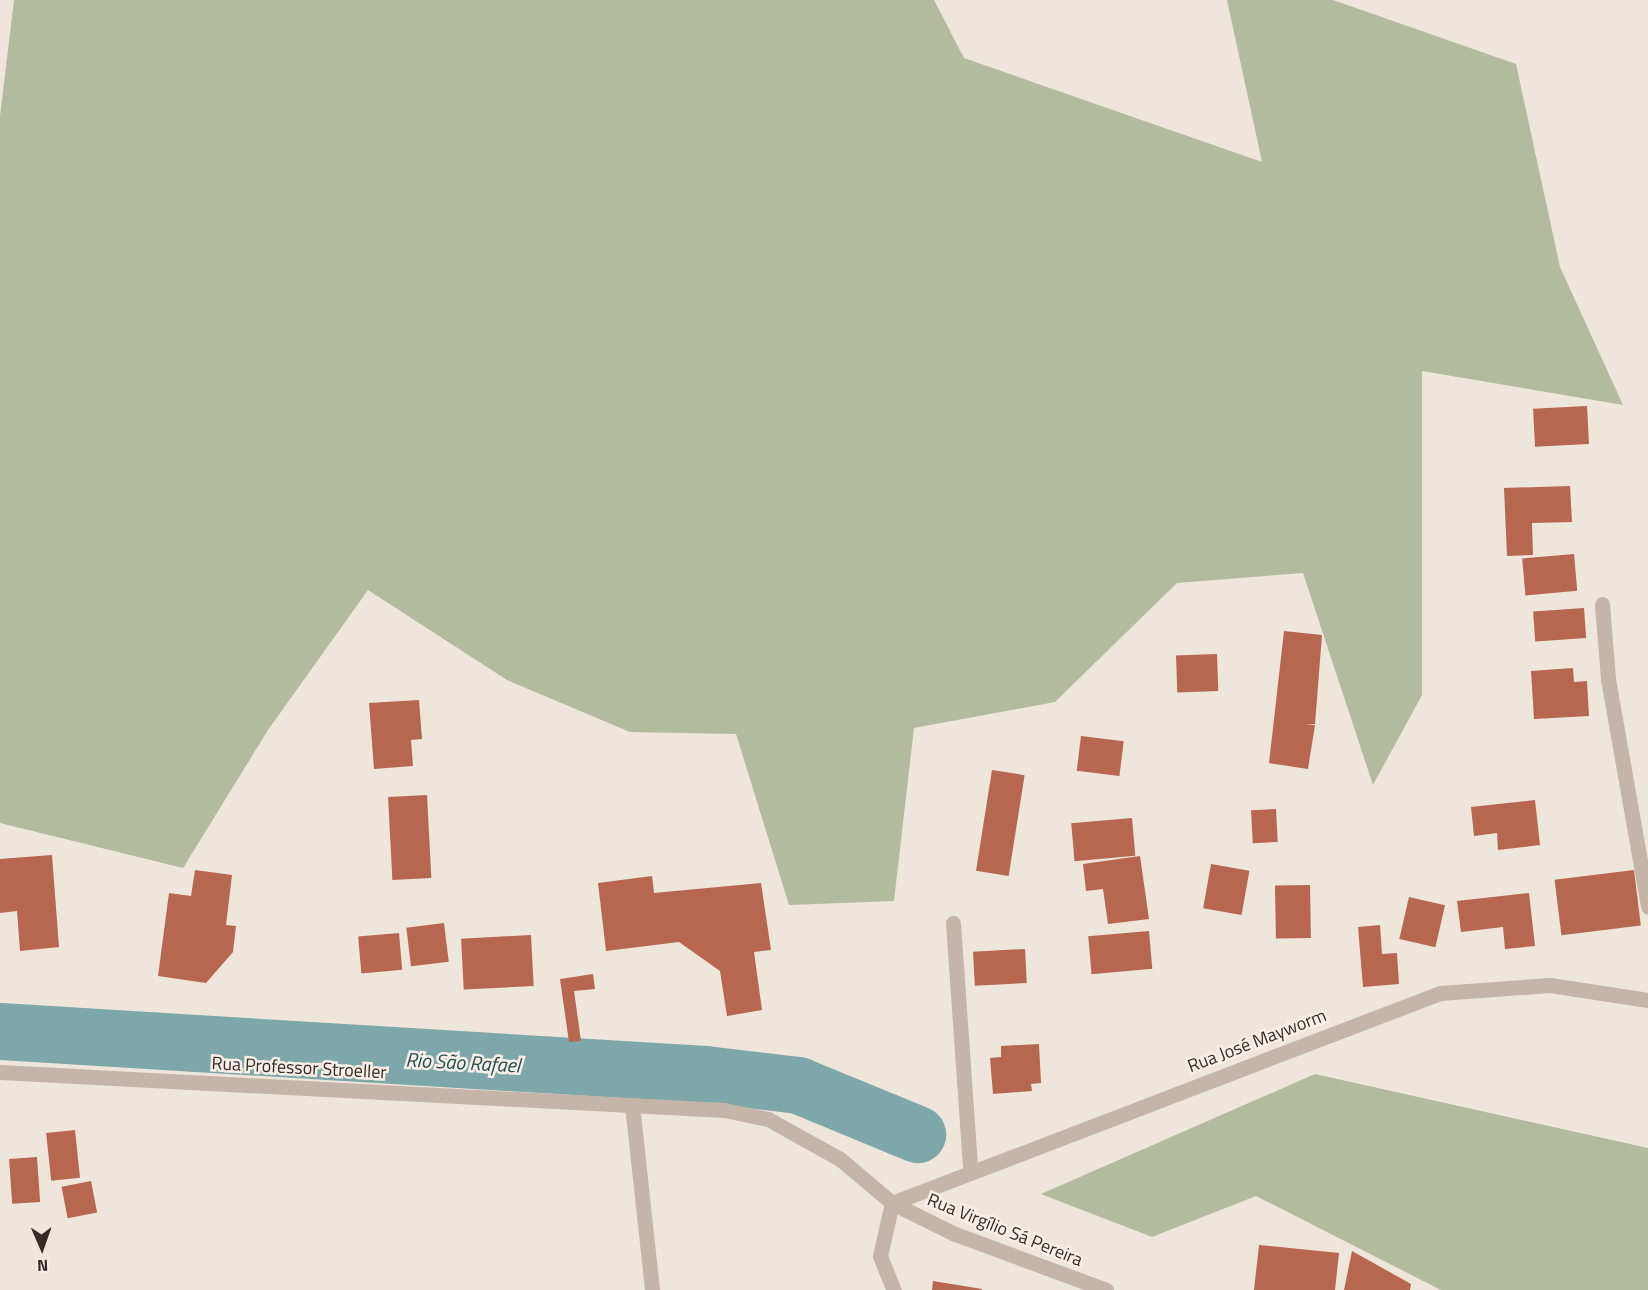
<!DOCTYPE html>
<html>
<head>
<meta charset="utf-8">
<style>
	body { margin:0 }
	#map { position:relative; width:1648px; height:1290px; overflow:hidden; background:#eee5db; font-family:"Titillium Web",sans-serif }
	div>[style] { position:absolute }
	.green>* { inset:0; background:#b2bb9d }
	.river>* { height:57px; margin:-28.5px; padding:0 28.5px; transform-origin:28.5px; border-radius:28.5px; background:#7da7a8 }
	.building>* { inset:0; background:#b76650; transform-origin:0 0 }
	.minor>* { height:15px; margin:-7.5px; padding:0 7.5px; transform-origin:7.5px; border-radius:7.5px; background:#c5b4a8 }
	span { translate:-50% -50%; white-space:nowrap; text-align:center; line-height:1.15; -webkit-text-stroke:5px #f7efe7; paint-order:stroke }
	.street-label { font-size:18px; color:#332b28 }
	.water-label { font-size:20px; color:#224d4f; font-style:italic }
	.north { position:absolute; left:12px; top:1218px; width:60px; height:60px; -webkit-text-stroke:4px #f7efe7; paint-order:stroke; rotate:178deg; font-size:16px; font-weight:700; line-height:24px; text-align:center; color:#332b28 }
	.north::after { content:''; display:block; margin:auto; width:21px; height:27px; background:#332b28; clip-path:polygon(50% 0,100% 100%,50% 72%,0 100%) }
</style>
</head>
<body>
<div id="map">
	<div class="green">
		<i style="clip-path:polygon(14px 0,934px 0,964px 58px,1262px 162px,1227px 0,1333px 0,1516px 64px,1560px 267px,1623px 405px,1422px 371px,1422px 695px,1373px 785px,1303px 573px,1177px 583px,1055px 702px,914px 728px,894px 901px,789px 905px,736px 734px,630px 732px,507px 680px,368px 590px,268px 730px,183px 868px,0 823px,0 116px)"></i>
		<i style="clip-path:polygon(1315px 1074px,1648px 1148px,1648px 1290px,1441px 1290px,1256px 1196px,1152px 1237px,1041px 1194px)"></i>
	</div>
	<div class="river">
		<i style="left:0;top:1031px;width:706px;rotate:3.49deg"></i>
		<i style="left:705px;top:1074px;width:94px;rotate:6.7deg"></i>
		<i style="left:798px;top:1085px;width:129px;rotate:22.4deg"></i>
	</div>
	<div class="building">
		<i style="left:1587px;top:406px;width:38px;height:54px;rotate:87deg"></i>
		<i style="clip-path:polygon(1570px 486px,1572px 522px,1532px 523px,1533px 555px,1507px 556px,1504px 488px)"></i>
		<i style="left:1574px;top:554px;width:37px;height:52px;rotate:85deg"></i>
		<i style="left:1584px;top:608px;width:30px;height:51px;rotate:86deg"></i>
		<i style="clip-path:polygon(1284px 631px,1322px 635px,1315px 724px,1306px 724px,1315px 725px,1308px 769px,1269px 763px)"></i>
		<i style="left:1217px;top:654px;width:37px;height:41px;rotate:88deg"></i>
		<i style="clip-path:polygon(1573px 668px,1574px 682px,1587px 681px,1589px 716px,1534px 719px,1531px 671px)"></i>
		<i style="clip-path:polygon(419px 700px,422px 739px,411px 740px,413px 766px,374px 769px,369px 703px)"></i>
		<i style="left:1081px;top:736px;width:43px;height:35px;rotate:7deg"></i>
		<i style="left:992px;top:770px;width:33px;height:102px;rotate:9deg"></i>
		<i style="left:427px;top:795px;width:83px;height:39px;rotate:87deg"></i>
		<i style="clip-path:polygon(1535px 800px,1540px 845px,1498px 850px,1497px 833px,1474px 836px,1471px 807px)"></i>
		<i style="left:1276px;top:809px;width:33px;height:25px;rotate:87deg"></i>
		<i style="left:1132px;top:818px;width:38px;height:61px;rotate:85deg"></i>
		<i style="clip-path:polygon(52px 855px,59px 947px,20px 951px,17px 911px,0 913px,0 859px)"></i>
		<i style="clip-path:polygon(1140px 856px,1149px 919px,1108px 924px,1103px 889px,1086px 891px,1083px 864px)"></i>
		<i style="left:1211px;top:864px;width:39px;height:45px;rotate:10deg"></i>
		<i style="clip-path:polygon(195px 870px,232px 875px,226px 925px,236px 926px,233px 952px,206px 983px,158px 976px,169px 893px,191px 896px)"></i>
		<i style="left:1634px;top:870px;width:56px;height:80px;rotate:83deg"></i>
		<i style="clip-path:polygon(652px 876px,654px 893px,761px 883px,771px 950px,754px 952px,762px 1010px,727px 1016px,720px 971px,679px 942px,606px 951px,598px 883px)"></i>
		<i style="left:1310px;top:885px;width:53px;height:35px;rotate:89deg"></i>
		<i style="clip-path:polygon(1529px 893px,1535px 946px,1505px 949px,1503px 927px,1461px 932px,1457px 901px)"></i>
		<i style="left:1409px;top:897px;width:37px;height:43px;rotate:13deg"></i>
		<i style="left:444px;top:923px;width:39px;height:38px;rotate:83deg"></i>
		<i style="clip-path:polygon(1380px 925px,1382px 954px,1397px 953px,1399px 984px,1363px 987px,1358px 927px)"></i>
		<i style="left:1149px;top:931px;width:38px;height:61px;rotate:85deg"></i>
		<i style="left:399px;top:933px;width:37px;height:41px;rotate:85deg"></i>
		<i style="left:531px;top:935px;width:51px;height:70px;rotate:87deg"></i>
		<i style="left:1025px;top:949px;width:34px;height:52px;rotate:87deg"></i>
		<i style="clip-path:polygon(593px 974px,595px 989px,574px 991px,581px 1041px,569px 1042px,560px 979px)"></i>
		<i style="clip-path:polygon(1039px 1044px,1041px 1083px,1031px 1084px,1032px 1091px,993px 1094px,990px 1058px,1001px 1057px,1001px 1046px)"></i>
		<i style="left:75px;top:1130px;width:48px;height:29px;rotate:84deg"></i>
		<i style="left:37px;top:1157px;width:45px;height:28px;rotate:86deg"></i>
		<i style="left:91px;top:1181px;width:32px;height:30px;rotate:79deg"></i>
		<i style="clip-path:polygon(1259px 1245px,1339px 1253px,1335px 1290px,1254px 1290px)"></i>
		<i style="clip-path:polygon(1352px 1251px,1411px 1284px,1410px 1290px,1344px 1290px)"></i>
		<i style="clip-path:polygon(933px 1281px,982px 1289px,982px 1290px,932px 1290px)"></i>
	</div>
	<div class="minor">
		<i style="left:1602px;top:604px;width:75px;rotate:85.4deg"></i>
		<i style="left:1608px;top:679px;width:231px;rotate:80deg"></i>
		<i style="left:953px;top:923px;width:247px;rotate:86deg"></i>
		<i style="left:0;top:1072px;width:725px;rotate:3deg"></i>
		<i style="left:724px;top:1110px;width:45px;rotate:11.6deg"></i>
		<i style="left:768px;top:1119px;width:82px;rotate:29.1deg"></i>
		<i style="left:840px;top:1159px;width:68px;rotate:40.2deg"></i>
		<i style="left:892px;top:1203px;width:70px;rotate:26.2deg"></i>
		<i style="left:955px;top:1234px;width:161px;rotate:20.3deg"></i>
		<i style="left:632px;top:1105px;width:186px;rotate:83.8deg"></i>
		<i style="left:892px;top:1203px;width:587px;rotate:-20.97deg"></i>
		<i style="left:1440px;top:993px;width:110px;rotate:-4.2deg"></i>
		<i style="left:1550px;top:985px;width:99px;rotate:8.7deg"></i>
		<i style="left:892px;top:1203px;width:54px;rotate:102.8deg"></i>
		<i style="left:880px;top:1256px;width:37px;rotate:68deg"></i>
	</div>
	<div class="street-label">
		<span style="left:1257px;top:1041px;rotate:-21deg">Rua José Mayworm</span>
		<span style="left:299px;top:1068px;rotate:3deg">Rua Professor Stroeller</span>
		<span style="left:1005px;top:1230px;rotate:22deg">Rua Virgílio Sá Pereira</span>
	</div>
	<div class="water-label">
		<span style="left:463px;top:1062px;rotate:3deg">Rio São Rafael</span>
	</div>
	<div class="north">N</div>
</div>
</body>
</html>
